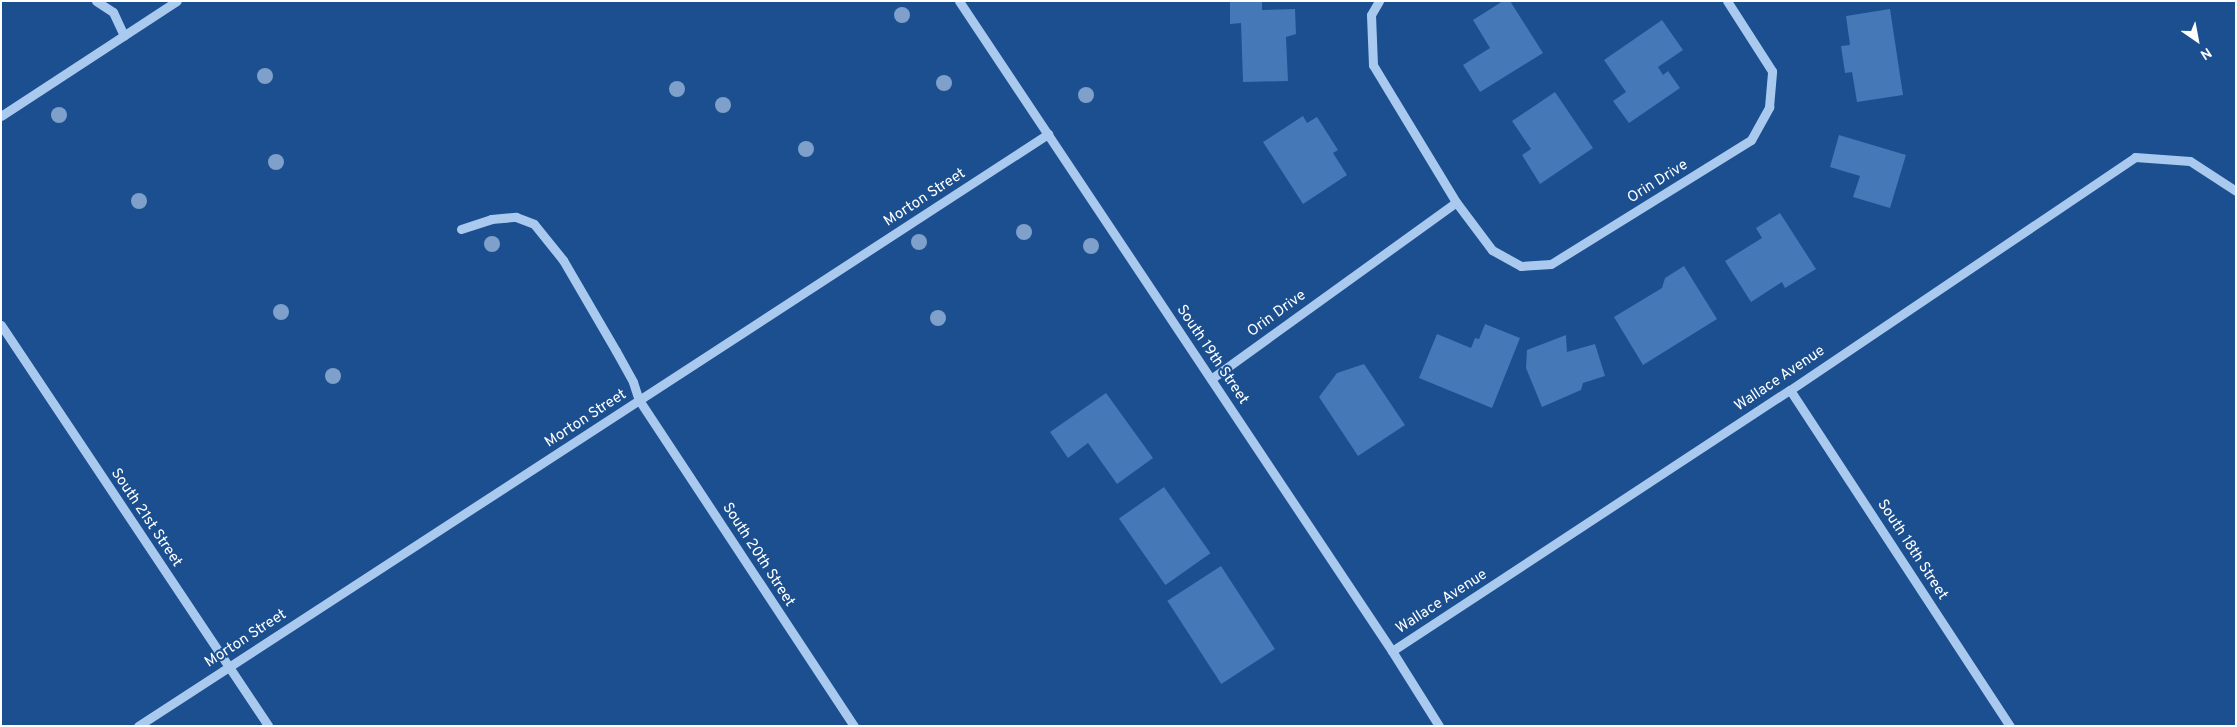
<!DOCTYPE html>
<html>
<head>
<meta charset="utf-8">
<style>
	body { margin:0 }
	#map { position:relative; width:2237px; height:727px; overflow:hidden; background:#1b4f8f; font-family:Overpass,sans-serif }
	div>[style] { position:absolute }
	.building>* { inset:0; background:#4478b7; transform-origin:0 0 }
	.minor>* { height:9px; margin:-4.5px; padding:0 4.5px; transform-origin:4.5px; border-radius:4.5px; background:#a9c9ee }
	.trees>* { width:16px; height:16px; margin:-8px; border-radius:50%; background:#7ea0ca }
	span { translate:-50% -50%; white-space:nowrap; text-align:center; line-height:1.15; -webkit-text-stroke:4px #1b4f8f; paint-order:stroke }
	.street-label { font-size:15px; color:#fff }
	.frame { position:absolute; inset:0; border:2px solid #fff; pointer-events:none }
	.north { position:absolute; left:2172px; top:15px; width:50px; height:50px; -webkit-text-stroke:4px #1b4f8f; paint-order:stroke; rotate:147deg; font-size:14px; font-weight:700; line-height:20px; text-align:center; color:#fff }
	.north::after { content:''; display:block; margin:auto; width:18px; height:22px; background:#fff; clip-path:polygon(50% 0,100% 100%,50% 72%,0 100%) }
</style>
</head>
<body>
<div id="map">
	<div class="building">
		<i style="clip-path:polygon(1503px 1px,1510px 1px,1543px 53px,1480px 92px,1463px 65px,1490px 48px,1473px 20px)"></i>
		<i style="clip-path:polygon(1230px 2px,1262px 2px,1262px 10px,1295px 9px,1296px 34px,1286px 37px,1288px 81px,1243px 82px,1241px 23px,1230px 24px)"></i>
		<i style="clip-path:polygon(1890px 9px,1903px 95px,1857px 102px,1852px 72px,1845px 73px,1841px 46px,1850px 45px,1846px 16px)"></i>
		<i style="clip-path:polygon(1662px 20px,1683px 50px,1658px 67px,1663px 75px,1668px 71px,1680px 88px,1629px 123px,1613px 101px,1626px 92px,1604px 60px)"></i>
		<i style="clip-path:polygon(1555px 92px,1593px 148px,1540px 184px,1522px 155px,1531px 149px,1512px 121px)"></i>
		<i style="clip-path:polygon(1303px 116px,1307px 123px,1317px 117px,1338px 150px,1333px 153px,1347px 175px,1303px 204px,1263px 142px)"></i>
		<i style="clip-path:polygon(1839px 135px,1906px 155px,1890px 208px,1853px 197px,1860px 176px,1830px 167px)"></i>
		<i style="clip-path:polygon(1780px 213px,1816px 269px,1785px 288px,1782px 282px,1751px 302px,1725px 261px,1762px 238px,1756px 228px)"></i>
		<i style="clip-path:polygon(1684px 266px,1717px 319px,1643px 365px,1614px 317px,1662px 288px,1665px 278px)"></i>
		<i style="clip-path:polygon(1485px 324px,1520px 338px,1492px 408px,1419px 378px,1437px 334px,1471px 348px,1475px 338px,1479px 339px)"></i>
		<i style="clip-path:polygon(1566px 335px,1567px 352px,1595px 344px,1605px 376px,1583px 383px,1581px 390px,1542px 407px,1526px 368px,1527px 350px)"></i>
		<i style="clip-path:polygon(1364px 364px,1405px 425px,1358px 456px,1319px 397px,1337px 373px)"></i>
		<i style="clip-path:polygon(1106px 393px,1153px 458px,1117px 484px,1088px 443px,1068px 458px,1050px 432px)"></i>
		<i style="left:1164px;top:487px;width:81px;height:55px;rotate:55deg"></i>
		<i style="left:1221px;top:566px;width:99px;height:64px;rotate:57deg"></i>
	</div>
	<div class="minor">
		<i style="left:96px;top:1px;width:20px;rotate:33deg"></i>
		<i style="left:113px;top:12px;width:26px;rotate:65deg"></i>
		<i style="left:959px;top:1px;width:781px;rotate:56.33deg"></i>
		<i style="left:1392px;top:651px;width:89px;rotate:57.9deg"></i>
		<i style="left:1379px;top:1px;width:16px;rotate:120deg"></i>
		<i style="left:1371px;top:15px;width:50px;rotate:87.7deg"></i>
		<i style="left:1373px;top:65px;width:160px;rotate:58.8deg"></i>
		<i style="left:1456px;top:202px;width:60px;rotate:53.1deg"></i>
		<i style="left:1492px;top:250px;width:33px;rotate:29deg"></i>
		<i style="left:1521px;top:266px;width:30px;rotate:-4deg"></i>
		<i style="left:1551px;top:264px;width:235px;rotate:-31.8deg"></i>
		<i style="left:1751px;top:140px;width:38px;rotate:-61deg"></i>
		<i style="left:1769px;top:107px;width:36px;rotate:-85deg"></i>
		<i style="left:1772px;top:71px;width:83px;rotate:-122.7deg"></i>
		<i style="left:1px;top:116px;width:210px;rotate:-33.2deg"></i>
		<i style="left:461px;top:229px;width:32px;rotate:-18deg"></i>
		<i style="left:491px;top:219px;width:25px;rotate:-5deg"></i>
		<i style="left:516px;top:217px;width:19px;rotate:21deg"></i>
		<i style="left:534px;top:224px;width:46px;rotate:51.1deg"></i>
		<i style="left:563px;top:260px;width:105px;rotate:59.8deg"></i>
		<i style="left:616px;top:351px;width:35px;rotate:61deg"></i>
		<i style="left:633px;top:382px;width:19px;rotate:72deg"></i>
		<i style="left:639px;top:400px;width:391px;rotate:56.6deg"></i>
		<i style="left:1px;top:325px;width:482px;rotate:56.3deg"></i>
		<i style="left:1211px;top:379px;width:302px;rotate:-35.8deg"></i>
		<i style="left:1790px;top:390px;width:402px;rotate:56.8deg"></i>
		<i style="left:1392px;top:651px;width:476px;rotate:-33.3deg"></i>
		<i style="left:1790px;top:390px;width:416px;rotate:-34deg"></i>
		<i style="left:2135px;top:157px;width:55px;rotate:4.2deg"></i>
		<i style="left:2190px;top:161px;width:55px;rotate:33.1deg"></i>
		<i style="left:138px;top:726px;width:1086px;rotate:-33.05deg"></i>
	</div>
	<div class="trees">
		<i style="left:902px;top:15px"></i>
		<i style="left:265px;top:76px"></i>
		<i style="left:944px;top:83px"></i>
		<i style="left:677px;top:89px"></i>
		<i style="left:1086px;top:95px"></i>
		<i style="left:723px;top:105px"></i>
		<i style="left:59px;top:115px"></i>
		<i style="left:806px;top:149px"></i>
		<i style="left:276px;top:162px"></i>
		<i style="left:139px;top:201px"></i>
		<i style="left:1024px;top:232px"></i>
		<i style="left:919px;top:242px"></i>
		<i style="left:492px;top:244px"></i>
		<i style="left:1091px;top:246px"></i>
		<i style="left:281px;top:312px"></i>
		<i style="left:938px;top:318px"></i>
		<i style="left:333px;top:376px"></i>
	</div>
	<div class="street-label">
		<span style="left:1658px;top:182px;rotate:-32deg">Orin Drive</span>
		<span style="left:925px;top:198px;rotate:-33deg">Morton Street</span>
		<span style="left:1277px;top:314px;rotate:-36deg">Orin Drive</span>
		<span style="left:1212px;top:355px;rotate:56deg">South 19th Street</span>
		<span style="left:1780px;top:379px;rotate:-34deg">Wallace Avenue</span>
		<span style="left:586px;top:419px;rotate:-33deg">Morton Street</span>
		<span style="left:146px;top:518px;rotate:56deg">South 21st Street</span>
		<span style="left:1912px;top:550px;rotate:57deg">South 18th Street</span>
		<span style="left:758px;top:555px;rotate:57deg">South 20th Street</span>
		<span style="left:1442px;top:602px;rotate:-33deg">Wallace Avenue</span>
		<span style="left:246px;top:639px;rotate:-33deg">Morton Street</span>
	</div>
	<div class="frame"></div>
	<div class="north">N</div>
</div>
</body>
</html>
